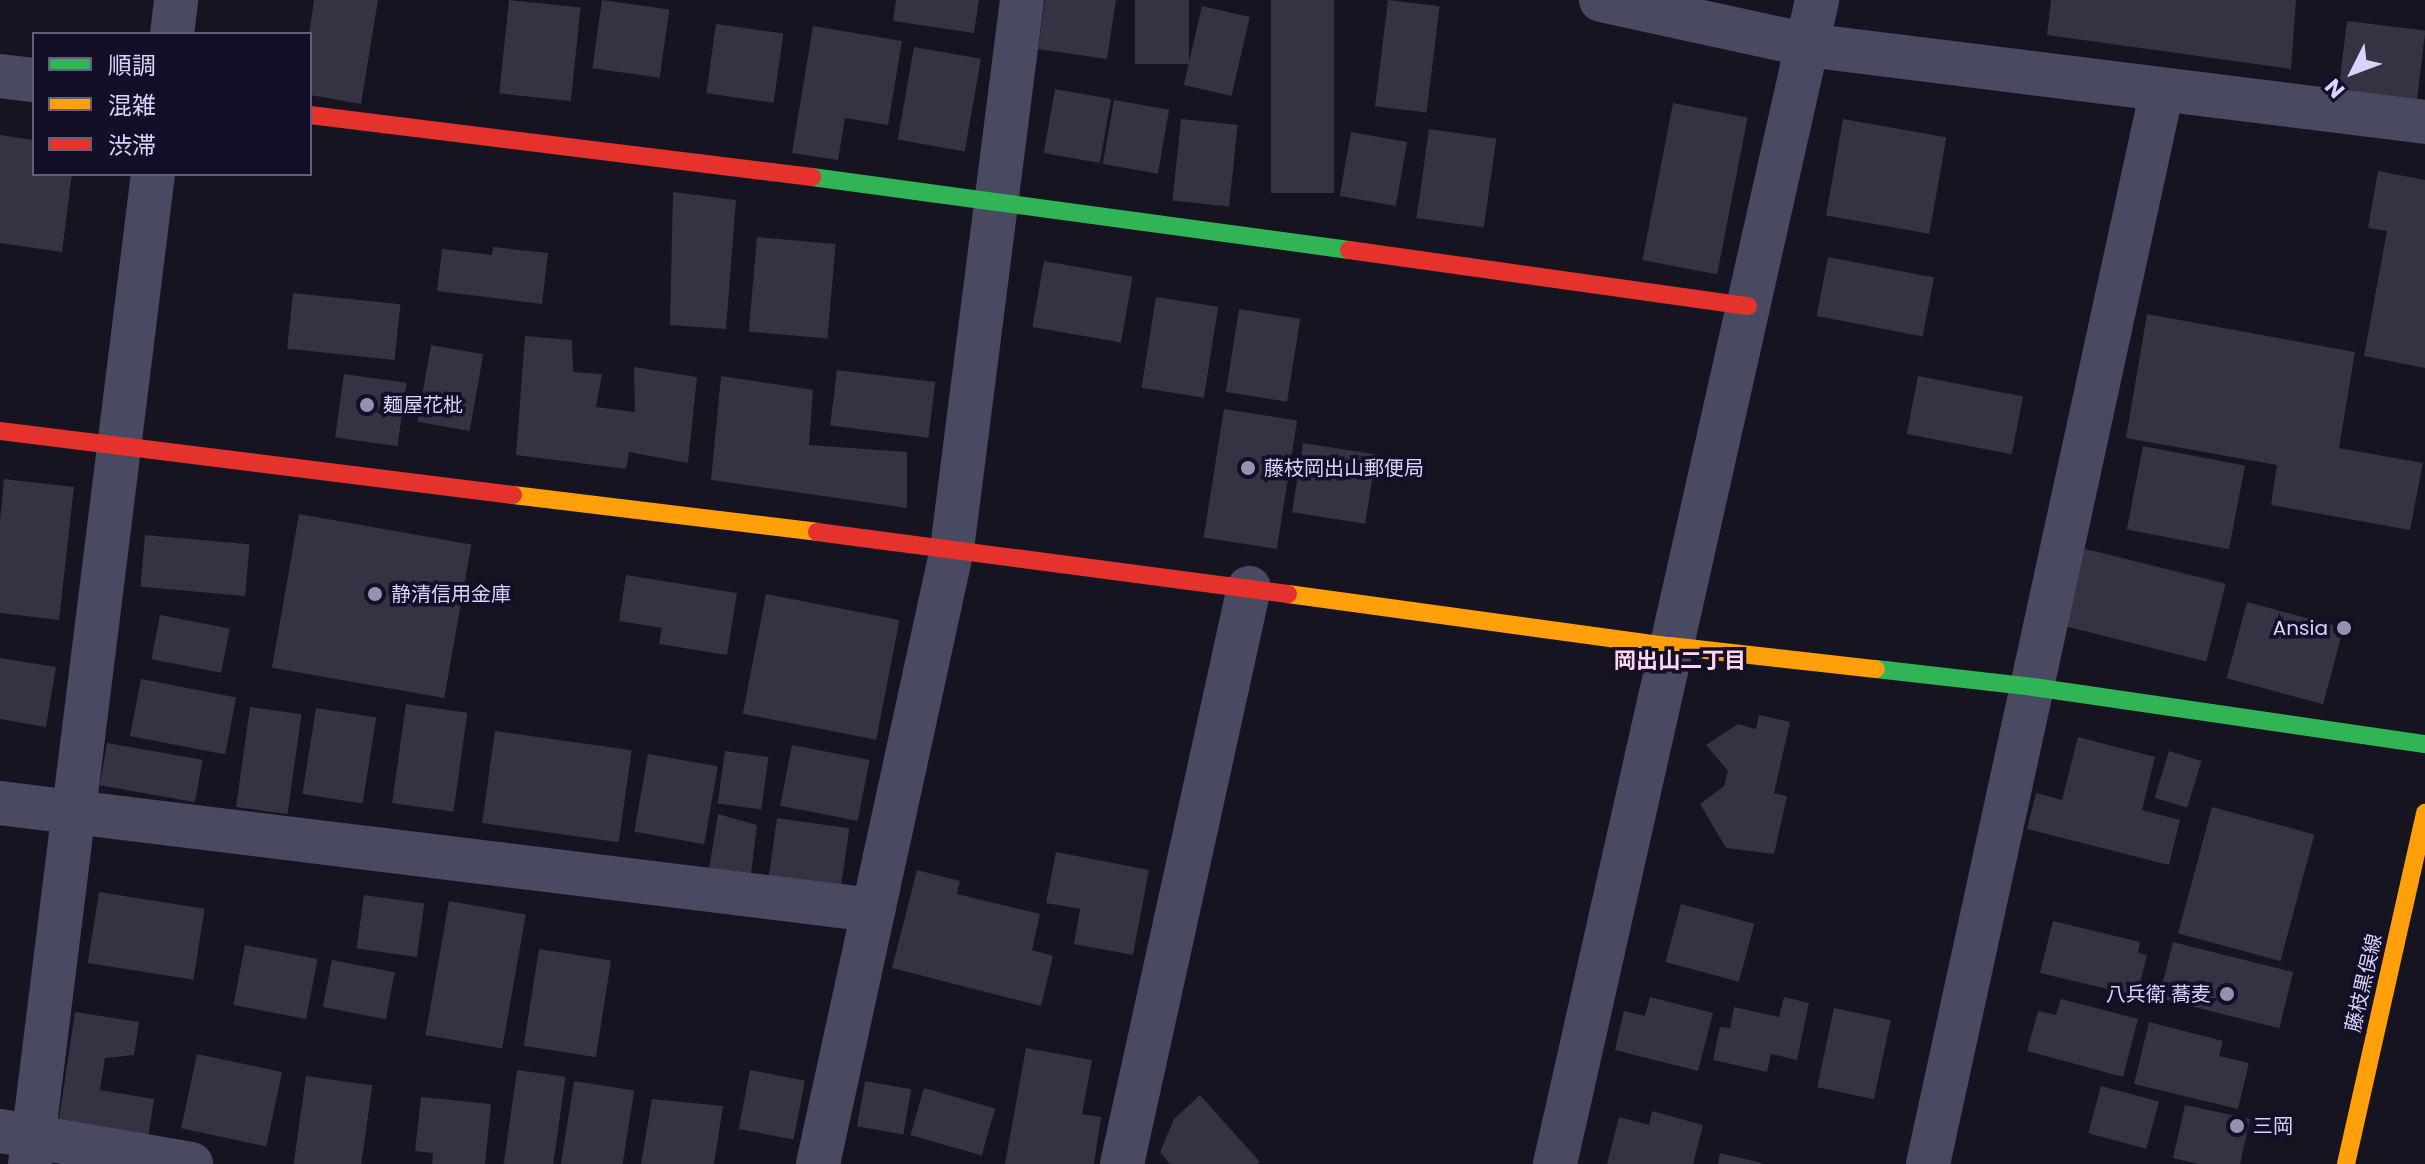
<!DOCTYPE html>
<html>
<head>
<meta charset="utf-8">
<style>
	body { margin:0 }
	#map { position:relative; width:2425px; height:1164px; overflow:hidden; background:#161421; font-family:Poppins,"Noto Sans JP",sans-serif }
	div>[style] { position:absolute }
	.building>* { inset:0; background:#343243; transform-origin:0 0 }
	.street>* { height:44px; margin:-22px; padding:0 22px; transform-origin:22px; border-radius:22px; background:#4a4962 }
	.fast>* { height:18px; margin:-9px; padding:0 9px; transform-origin:9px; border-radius:9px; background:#30b455 }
	.slow>* { height:18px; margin:-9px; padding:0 9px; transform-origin:9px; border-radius:9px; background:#ff9f0a }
	.jam>* { height:18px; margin:-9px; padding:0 9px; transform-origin:9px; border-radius:9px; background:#e5322d }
	.dots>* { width:22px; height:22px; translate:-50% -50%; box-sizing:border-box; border:4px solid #130f26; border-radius:50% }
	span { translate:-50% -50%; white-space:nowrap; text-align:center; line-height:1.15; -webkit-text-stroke:7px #130f26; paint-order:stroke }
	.poi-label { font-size:20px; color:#d9d4ff }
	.left { translate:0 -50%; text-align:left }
	.right { translate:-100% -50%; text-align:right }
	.street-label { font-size:20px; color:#d9d4ff }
	.neighbourhood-label { font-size:22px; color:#ffd6f0; font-weight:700 }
	.legend { position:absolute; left:32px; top:32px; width:280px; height:144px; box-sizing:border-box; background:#130f26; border:2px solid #625e7d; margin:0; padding:10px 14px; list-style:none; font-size:24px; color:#d9d4ff }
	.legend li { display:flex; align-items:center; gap:16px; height:40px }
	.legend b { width:40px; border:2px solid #625e7d }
	.north { position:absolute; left:2313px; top:32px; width:80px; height:80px; -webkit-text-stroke:6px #130f26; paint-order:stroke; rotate:228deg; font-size:22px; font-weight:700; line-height:32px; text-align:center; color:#d9d4ff }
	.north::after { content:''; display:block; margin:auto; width:28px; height:36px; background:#d9d4ff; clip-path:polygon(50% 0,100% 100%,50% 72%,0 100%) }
</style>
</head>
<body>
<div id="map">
	<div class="building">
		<i style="clip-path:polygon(314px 0,378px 0,361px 104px,310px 95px,309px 34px)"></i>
		<i style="left:509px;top:0;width:72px;height:94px;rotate:6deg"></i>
		<i style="left:602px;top:0;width:68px;height:69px;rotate:8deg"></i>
		<i style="clip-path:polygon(896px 0,979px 0,974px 33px,893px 21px)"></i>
		<i style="clip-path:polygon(1045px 0,1116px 0,1107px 59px,1038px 49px)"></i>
		<i style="left:1135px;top:0;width:54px;height:64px"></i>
		<i style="left:1271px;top:0;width:63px;height:193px"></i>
		<i style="left:1388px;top:0;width:52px;height:107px;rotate:7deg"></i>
		<i style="clip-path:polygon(2051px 0,2296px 0,2291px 69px,2047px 35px)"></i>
		<i style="left:1202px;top:6px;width:49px;height:81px;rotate:13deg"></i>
		<i style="left:2347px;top:21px;width:79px;height:69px;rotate:7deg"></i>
		<i style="left:716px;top:24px;width:68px;height:70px;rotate:8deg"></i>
		<i style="clip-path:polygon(813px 26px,902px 41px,888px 125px,845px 118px,838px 160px,792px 153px)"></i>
		<i style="left:914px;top:47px;width:68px;height:94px;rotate:10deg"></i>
		<i style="left:1055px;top:89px;width:57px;height:65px;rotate:10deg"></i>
		<i style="left:1114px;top:100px;width:56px;height:65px;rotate:10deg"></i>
		<i style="left:1673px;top:103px;width:76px;height:160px;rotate:11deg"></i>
		<i style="left:1181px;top:119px;width:57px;height:82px;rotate:6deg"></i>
		<i style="left:1843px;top:119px;width:105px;height:98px;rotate:10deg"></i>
		<i style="left:1429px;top:129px;width:68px;height:90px;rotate:8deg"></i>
		<i style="left:1351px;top:132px;width:57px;height:65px;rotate:10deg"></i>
		<i style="clip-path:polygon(0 135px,34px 140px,34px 174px,72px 174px,62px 252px,0 243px)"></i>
		<i style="clip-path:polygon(2378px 171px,2425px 180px,2425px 368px,2364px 356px,2387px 231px,2368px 228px)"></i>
		<i style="clip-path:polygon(673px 192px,736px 200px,726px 329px,670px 325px)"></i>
		<i style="left:757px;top:237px;width:79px;height:95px;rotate:5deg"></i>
		<i style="clip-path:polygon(493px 247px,548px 253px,542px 304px,437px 291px,442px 249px,492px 255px)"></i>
		<i style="left:1828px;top:257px;width:108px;height:60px;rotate:11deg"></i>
		<i style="left:1044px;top:261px;width:90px;height:67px;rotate:10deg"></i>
		<i style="left:293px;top:293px;width:108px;height:56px;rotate:6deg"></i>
		<i style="left:1156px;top:297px;width:63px;height:92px;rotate:9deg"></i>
		<i style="left:1239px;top:309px;width:62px;height:84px;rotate:9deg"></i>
		<i style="clip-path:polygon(2147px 314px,2355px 352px,2339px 448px,2423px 463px,2410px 530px,2271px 505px,2277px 465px,2126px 438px)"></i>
		<i style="clip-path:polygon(525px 336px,572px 340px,573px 372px,602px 374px,596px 407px,635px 412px,634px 367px,697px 377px,688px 463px,629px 452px,626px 469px,516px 455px)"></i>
		<i style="left:431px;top:345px;width:53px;height:78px;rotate:10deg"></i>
		<i style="left:837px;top:370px;width:99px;height:56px;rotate:7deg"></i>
		<i style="left:344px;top:374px;width:63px;height:64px;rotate:8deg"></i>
		<i style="clip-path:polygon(721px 376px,813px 390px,809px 445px,907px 452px,907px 508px,711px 480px)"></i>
		<i style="left:1918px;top:376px;width:107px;height:59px;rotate:11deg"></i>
		<i style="left:1224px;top:409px;width:74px;height:130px;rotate:9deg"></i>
		<i style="left:1303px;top:443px;width:74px;height:70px;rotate:9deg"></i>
		<i style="left:2143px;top:446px;width:104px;height:85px;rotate:11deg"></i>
		<i style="clip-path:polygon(4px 479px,74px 487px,59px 620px,0 613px,0 521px)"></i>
		<i style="left:299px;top:514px;width:175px;height:156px;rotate:10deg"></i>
		<i style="left:145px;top:535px;width:105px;height:52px;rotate:5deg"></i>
		<i style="left:2082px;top:548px;width:148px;height:80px;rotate:14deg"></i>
		<i style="clip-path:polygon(626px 575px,737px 593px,727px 655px,659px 644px,662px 628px,619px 621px)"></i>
		<i style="left:766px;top:594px;width:136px;height:122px;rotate:11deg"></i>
		<i style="left:2247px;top:602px;width:100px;height:79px;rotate:15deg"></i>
		<i style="left:160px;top:615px;width:71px;height:45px;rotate:11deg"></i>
		<i style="clip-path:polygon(0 658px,56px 667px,46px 727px,0 719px)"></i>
		<i style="left:141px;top:679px;width:97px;height:58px;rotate:11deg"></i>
		<i style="left:406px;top:704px;width:62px;height:100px;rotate:8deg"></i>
		<i style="left:250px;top:707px;width:52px;height:101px;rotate:8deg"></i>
		<i style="left:316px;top:708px;width:61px;height:87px;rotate:9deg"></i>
		<i style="clip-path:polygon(1759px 715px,1790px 722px,1774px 793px,1787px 796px,1774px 854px,1726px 848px,1700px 804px,1724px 786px,1728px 771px,1706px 745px,1738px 724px,1756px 729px)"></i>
		<i style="left:495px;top:731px;width:138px;height:93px;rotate:8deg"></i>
		<i style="clip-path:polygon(2078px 737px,2155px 757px,2142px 810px,2180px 820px,2169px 865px,2027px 829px,2036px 793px,2062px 800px)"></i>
		<i style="left:107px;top:743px;width:97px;height:43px;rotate:10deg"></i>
		<i style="left:792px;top:745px;width:79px;height:62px;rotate:11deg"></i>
		<i style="left:725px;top:751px;width:44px;height:53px;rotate:8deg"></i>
		<i style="left:2169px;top:751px;width:34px;height:49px;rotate:17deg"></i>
		<i style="left:648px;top:754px;width:71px;height:79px;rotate:10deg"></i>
		<i style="left:2212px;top:807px;width:106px;height:131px;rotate:15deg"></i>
		<i style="clip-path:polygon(718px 814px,757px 825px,750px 882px,709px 869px)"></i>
		<i style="left:777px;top:818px;width:73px;height:63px;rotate:8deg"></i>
		<i style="clip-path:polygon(1056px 852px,1149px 870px,1133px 955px,1074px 944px,1080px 909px,1046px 903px)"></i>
		<i style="clip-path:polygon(917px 870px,960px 881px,957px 894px,1040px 914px,1032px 950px,1053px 956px,1041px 1006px,892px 968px)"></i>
		<i style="left:99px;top:892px;width:107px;height:72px;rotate:9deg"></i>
		<i style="left:364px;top:895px;width:61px;height:54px;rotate:8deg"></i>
		<i style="left:449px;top:901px;width:78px;height:136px;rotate:10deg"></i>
		<i style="left:1681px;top:904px;width:76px;height:60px;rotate:15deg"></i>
		<i style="clip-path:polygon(2053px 921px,2140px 942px,2138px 953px,2147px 955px,2137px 996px,2040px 973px)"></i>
		<i style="left:2173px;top:942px;width:124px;height:58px;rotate:14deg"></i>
		<i style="left:245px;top:945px;width:74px;height:61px;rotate:11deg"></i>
		<i style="left:539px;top:949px;width:73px;height:98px;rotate:9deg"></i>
		<i style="left:332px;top:960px;width:64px;height:48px;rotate:11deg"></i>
		<i style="clip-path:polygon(1650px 997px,1713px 1013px,1698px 1071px,1615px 1050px,1624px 1011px,1645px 1016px)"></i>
		<i style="clip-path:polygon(1784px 997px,1809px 1003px,1797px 1060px,1771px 1054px,1767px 1072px,1713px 1060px,1720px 1027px,1730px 1028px,1734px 1007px,1779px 1017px)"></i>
		<i style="clip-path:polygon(2061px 999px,2138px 1019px,2123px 1077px,2027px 1051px,2038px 1011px,2056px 1015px)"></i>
		<i style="left:1834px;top:1008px;width:58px;height:81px;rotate:12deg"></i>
		<i style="clip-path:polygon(75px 1012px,139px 1022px,134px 1055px,105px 1058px,100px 1090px,154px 1099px,147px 1146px,57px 1132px)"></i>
		<i style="clip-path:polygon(2149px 1022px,2223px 1041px,2219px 1056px,2249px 1063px,2238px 1109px,2134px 1084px)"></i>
		<i style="clip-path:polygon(1026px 1048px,1092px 1060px,1082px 1114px,1101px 1117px,1094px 1164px,1005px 1164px)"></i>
		<i style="left:197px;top:1054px;width:87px;height:76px;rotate:12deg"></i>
		<i style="left:517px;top:1070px;width:49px;height:95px;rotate:8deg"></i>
		<i style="left:750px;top:1070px;width:56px;height:60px;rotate:11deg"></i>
		<i style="left:306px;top:1076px;width:67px;height:89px;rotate:8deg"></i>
		<i style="left:574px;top:1081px;width:61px;height:84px;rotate:9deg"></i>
		<i style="left:865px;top:1081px;width:47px;height:46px;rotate:10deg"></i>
		<i style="left:2101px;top:1086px;width:60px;height:49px;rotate:15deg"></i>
		<i style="left:924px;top:1088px;width:74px;height:49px;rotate:16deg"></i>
		<i style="clip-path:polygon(1200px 1095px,1260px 1162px,1257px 1164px,1170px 1164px,1160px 1152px,1174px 1119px)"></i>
		<i style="clip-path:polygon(421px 1097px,491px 1104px,485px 1164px,432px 1164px,433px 1153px,415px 1151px)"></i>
		<i style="clip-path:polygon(652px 1099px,723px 1106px,714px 1164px,641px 1164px)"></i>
		<i style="clip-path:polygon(2185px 1105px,2250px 1119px,2240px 1164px,2198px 1164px,2173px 1158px)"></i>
		<i style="clip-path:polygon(1652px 1111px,1703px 1125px,1693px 1164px,1607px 1164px,1619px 1117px,1649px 1125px)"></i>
		<i style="clip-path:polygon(1720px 1153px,1762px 1163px,1761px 1164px,1718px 1164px)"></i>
	</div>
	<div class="street">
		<i style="left:1601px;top:0;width:211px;rotate:12.3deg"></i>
		<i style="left:1807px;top:45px;width:623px;rotate:7.1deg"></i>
		<i style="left:172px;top:34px;width:34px;rotate:-83deg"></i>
		<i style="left:0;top:76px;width:34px;rotate:7deg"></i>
		<i style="left:0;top:803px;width:880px;rotate:6.99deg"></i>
		<i style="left:0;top:1131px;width:194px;rotate:9.8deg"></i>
		<i style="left:30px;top:1164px;width:998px;rotate:-82.92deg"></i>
		<i style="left:818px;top:1164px;width:629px;rotate:-77.71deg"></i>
		<i style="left:952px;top:549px;width:553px;rotate:-82.73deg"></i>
		<i style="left:1122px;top:1164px;width:590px;rotate:-77.57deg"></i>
		<i style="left:1555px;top:1164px;width:1193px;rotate:-77.31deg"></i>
		<i style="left:1928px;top:1164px;width:1099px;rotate:-77.71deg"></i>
	</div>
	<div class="fast">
		<i style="left:812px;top:177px;width:542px;rotate:7.74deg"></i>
		<i style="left:1876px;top:669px;width:158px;rotate:6.5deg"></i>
		<i style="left:2033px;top:687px;width:396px;rotate:8.3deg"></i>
	</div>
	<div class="slow">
		<i style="left:513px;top:495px;width:306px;rotate:6.9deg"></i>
		<i style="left:1288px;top:594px;width:386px;rotate:7.8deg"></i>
		<i style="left:1670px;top:646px;width:207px;rotate:6.4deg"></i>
		<i style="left:2346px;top:1164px;width:360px;rotate:-77.3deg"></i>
	</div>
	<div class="jam">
		<i style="left:310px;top:115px;width:506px;rotate:7.04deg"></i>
		<i style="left:1349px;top:250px;width:403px;rotate:8deg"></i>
		<i style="left:0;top:431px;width:517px;rotate:7.11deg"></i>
		<i style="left:817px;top:532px;width:475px;rotate:7.5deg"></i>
	</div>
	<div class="dots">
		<i style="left:367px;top:405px;background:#9591b1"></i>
		<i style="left:1248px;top:468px;background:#9591b1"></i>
		<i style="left:375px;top:594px;background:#9591b1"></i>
		<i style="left:2344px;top:628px;background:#9591b1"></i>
		<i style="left:2227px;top:994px;background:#9591b1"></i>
		<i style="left:2237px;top:1126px;background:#9591b1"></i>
	</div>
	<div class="poi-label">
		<span class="left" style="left:383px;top:405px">麺屋花枇</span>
		<span class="left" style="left:1264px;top:468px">藤枝岡出山郵便局</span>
		<span class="left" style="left:391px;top:594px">静清信用金庫</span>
		<span class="right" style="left:2328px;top:628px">Ansia</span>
		<span class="right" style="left:2211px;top:994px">八兵衛 蕎麦</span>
		<span class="left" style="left:2253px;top:1126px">三岡</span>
	</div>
	<div class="street-label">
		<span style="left:2364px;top:983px;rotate:-77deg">藤枝黒俣線</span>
	</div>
	<div class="neighbourhood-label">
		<span style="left:1680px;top:661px">岡出山二丁目</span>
	</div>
	<ul class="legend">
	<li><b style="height:10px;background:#30b455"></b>順調</li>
	<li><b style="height:10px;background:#ff9f0a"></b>混雑</li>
	<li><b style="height:10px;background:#e5322d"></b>渋滞</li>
	</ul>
	<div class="north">N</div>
</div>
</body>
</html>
